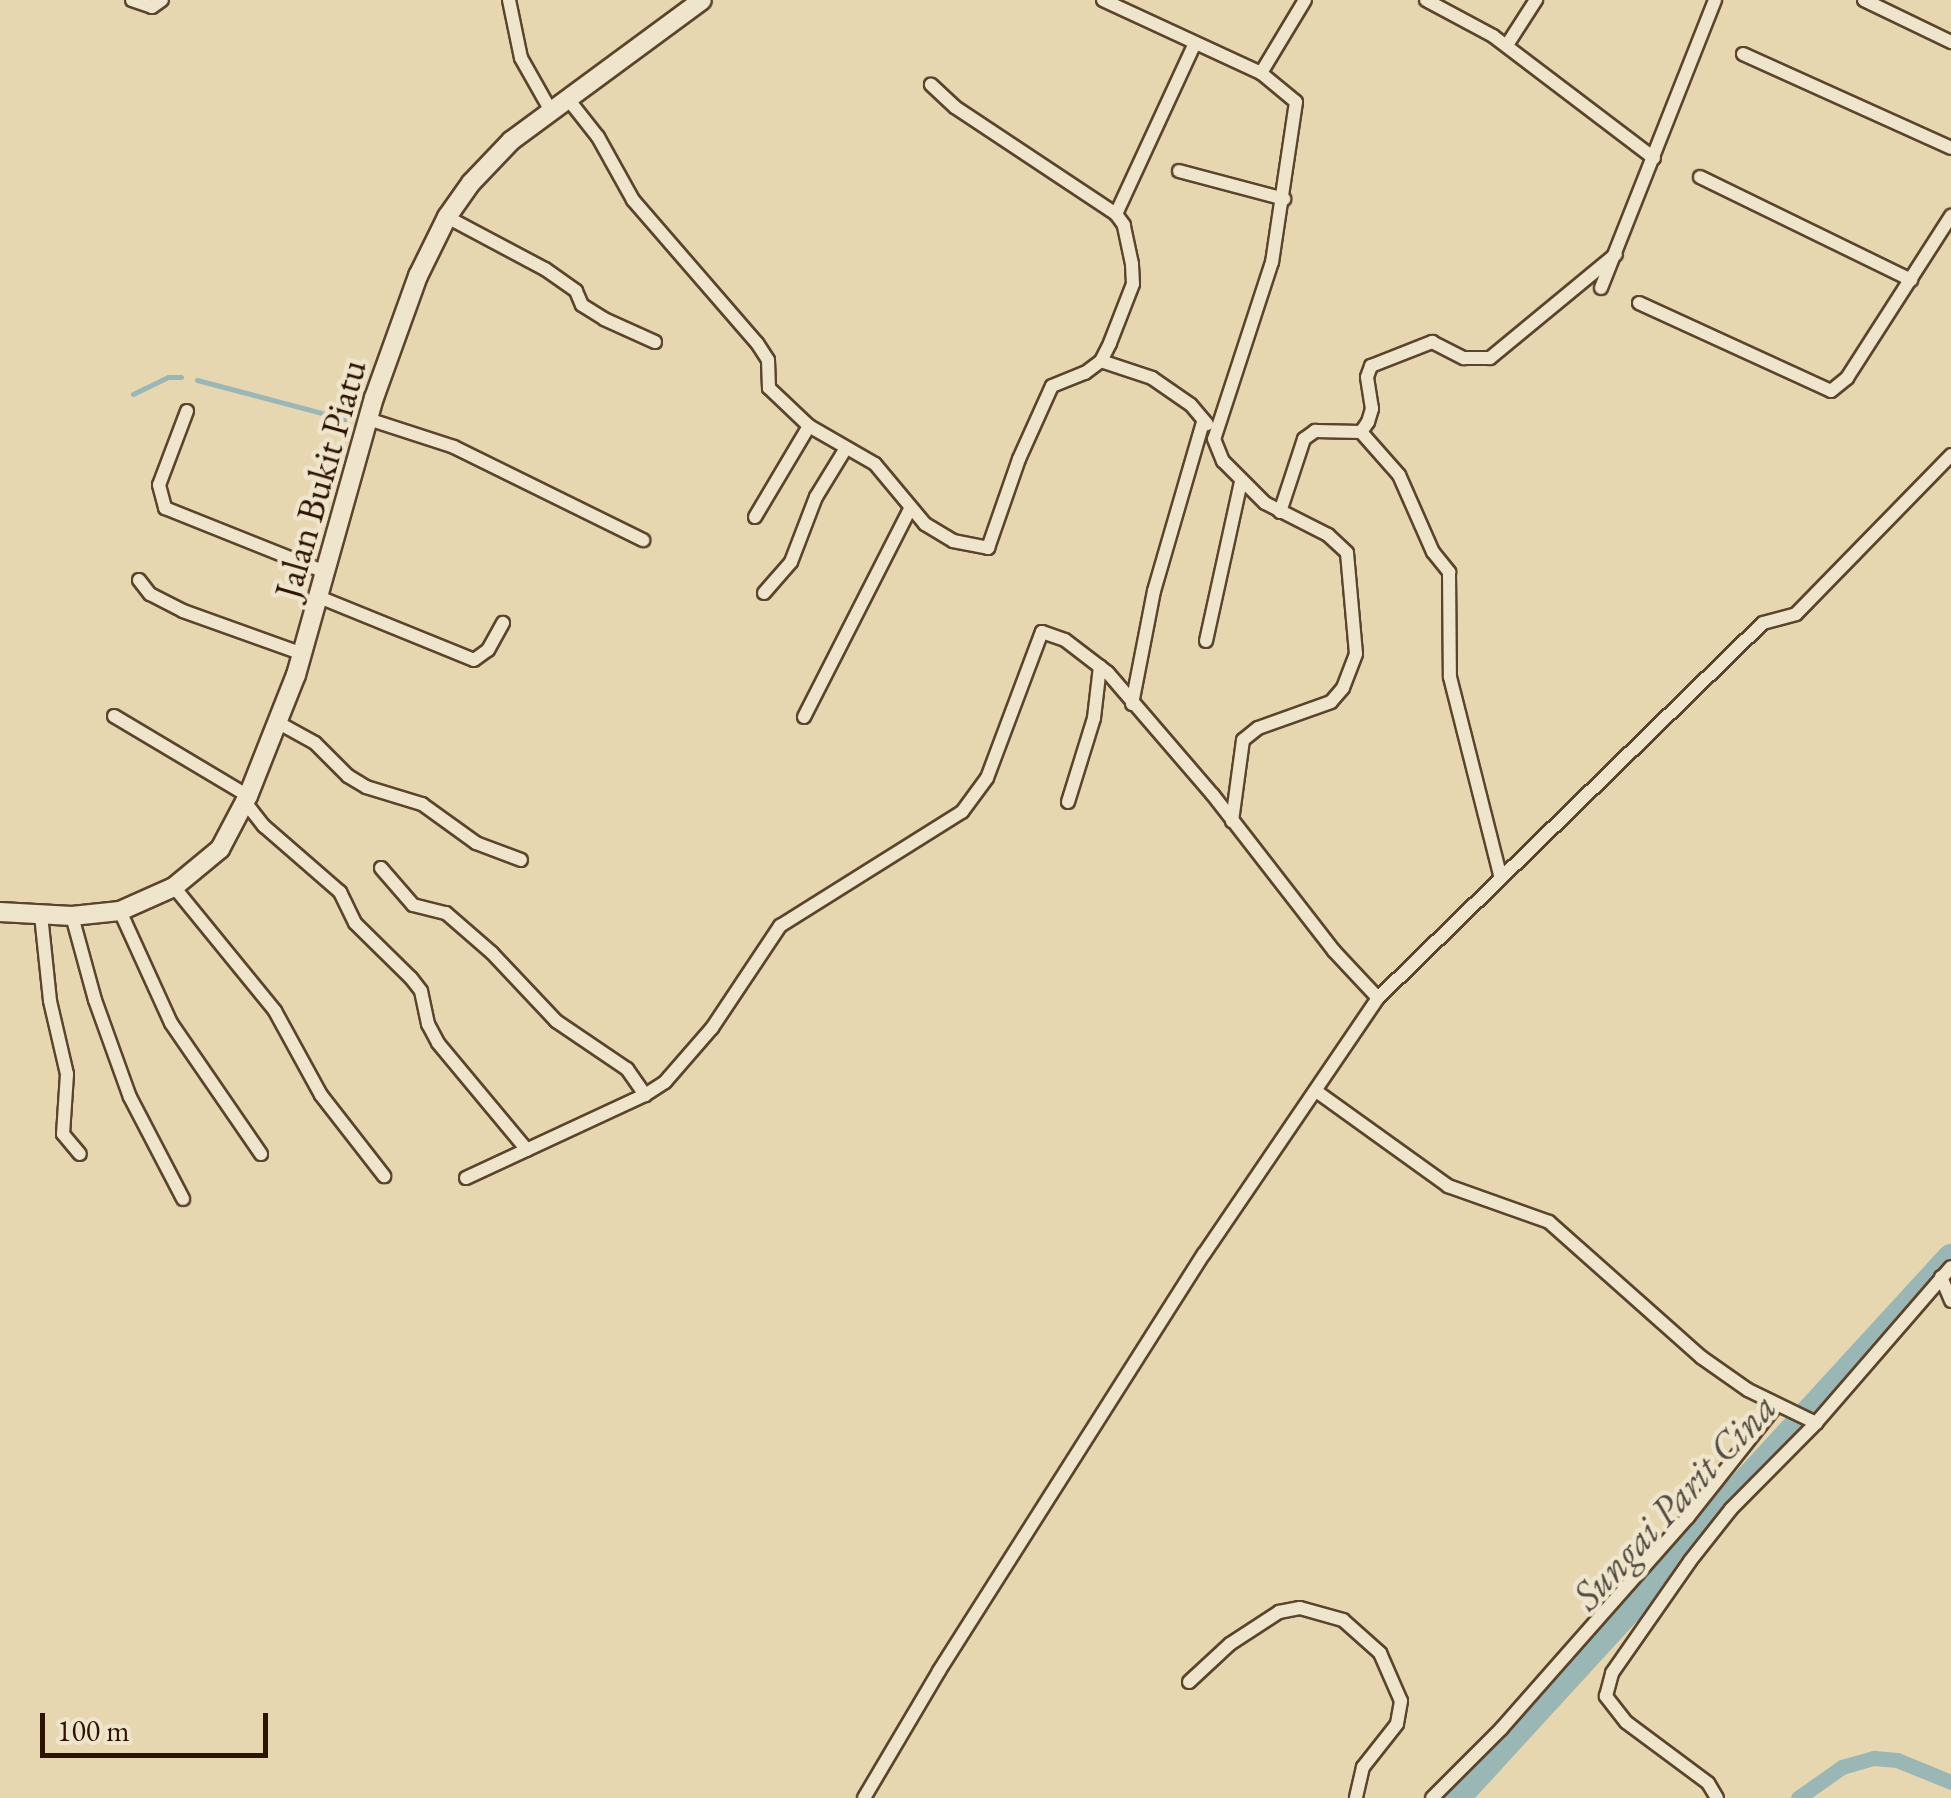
<!DOCTYPE html>
<html>
<head>
<meta charset="utf-8">
<style>
	body { margin:0 }
	#map { position:relative; width:1951px; height:1798px; overflow:hidden; background:#e6d7b1; font-family:"EB Garamond",serif }
	div>[style] { position:absolute }
	.stream>* { height:5px; margin:-2.5px; padding:0 2.5px; transform-origin:2.5px; border-radius:2.5px; background:#9ab7b6 }
	.canal>* { height:15px; margin:-7.5px; padding:0 7.5px; transform-origin:7.5px; border-radius:7.5px; background:#9ab7b6 }
	.river>* { height:28px; margin:-14px; padding:0 14px; transform-origin:14px; border-radius:14px; background:#9ab7b6 }
	.roads { filter:drop-shadow(2px 0 #5b442c) drop-shadow(-2px 0 #5b442c) drop-shadow(0 2px #5b442c) drop-shadow(0 -2px #5b442c) }
	.street>* { height:12px; margin:-6px; padding:0 6px; transform-origin:6px; border-radius:6px; background:#efe5cc }
	.secondary>* { height:18px; margin:-9px; padding:0 9px; transform-origin:9px; border-radius:9px; background:#efe5cc }
	span { translate:-50% -50%; white-space:nowrap; text-align:center; line-height:1.15; -webkit-text-stroke:9px #efe5cc; paint-order:stroke }
	.street-label { font-size:38px; color:#2d1300 }
	.water-label { font-size:40px; color:#534c40; font-style:italic }
	.scale { position:absolute; left:40px; top:1713px; width:228px; height:45px; box-sizing:border-box; border:5px solid #2d1300; border-top:0; padding-left:12px; font-size:30px; line-height:35px; white-space:nowrap; color:#2d1300; -webkit-text-stroke:8px #efe5cc; paint-order:stroke }
</style>
</head>
<body>
<div id="map">
	<div class="stream">
		<i style="left:197px;top:380px;width:153px;rotate:14.8deg"></i>
		<i style="left:345px;top:419px;width:56px;rotate:-74.5deg"></i>
		<i style="left:133px;top:394px;width:39px;rotate:-26deg"></i>
		<i style="left:168px;top:377px;width:13px"></i>
	</div>
	<div class="canal">
		<i style="left:1798px;top:1798px;width:54px;rotate:-35.2deg"></i>
		<i style="left:1842px;top:1767px;width:33px;rotate:-16deg"></i>
		<i style="left:1874px;top:1758px;width:23px;rotate:5deg"></i>
		<i style="left:1897px;top:1760px;width:58px;rotate:22.2deg"></i>
	</div>
	<div class="river">
		<i style="left:1456px;top:1798px;width:733px;rotate:-47.49deg"></i>
	</div>
	<div class="roads">
		<div class="street">
			<i style="left:132px;top:0;width:21px;rotate:19deg"></i>
			<i style="left:152px;top:7px;width:12px;rotate:-35deg"></i>
			<i style="left:509px;top:0;width:59px;rotate:78.3deg"></i>
			<i style="left:521px;top:58px;width:61px;rotate:60.5deg"></i>
			<i style="left:1103px;top:0;width:174px;rotate:24.8deg"></i>
			<i style="left:1261px;top:73px;width:45px;rotate:39.6deg"></i>
			<i style="left:1296px;top:102px;width:162px;rotate:98.5deg"></i>
			<i style="left:1272px;top:262px;width:186px;rotate:108.1deg"></i>
			<i style="left:1214px;top:439px;width:24px;rotate:68deg"></i>
			<i style="left:1223px;top:461px;width:59px;rotate:45deg"></i>
			<i style="left:1265px;top:503px;width:71px;rotate:26.9deg"></i>
			<i style="left:1328px;top:535px;width:26px;rotate:43deg"></i>
			<i style="left:1347px;top:553px;width:101px;rotate:84.9deg"></i>
			<i style="left:1356px;top:654px;width:36px;rotate:111deg"></i>
			<i style="left:1343px;top:688px;width:18px;rotate:131deg"></i>
			<i style="left:1331px;top:702px;width:77px;rotate:160.4deg"></i>
			<i style="left:1258px;top:728px;width:19px;rotate:141deg"></i>
			<i style="left:1243px;top:740px;width:82px;rotate:97.7deg"></i>
			<i style="left:1426px;top:0;width:76px;rotate:28.2deg"></i>
			<i style="left:1493px;top:36px;width:202px;rotate:37.2deg"></i>
			<i style="left:1864px;top:0;width:97px;rotate:25.8deg"></i>
			<i style="left:1507px;top:45px;width:54px;rotate:-57.2deg"></i>
			<i style="left:1743px;top:54px;width:228px;rotate:24.3deg"></i>
			<i style="left:1261px;top:73px;width:85px;rotate:-58.9deg"></i>
			<i style="left:568px;top:99px;width:48px;rotate:51.7deg"></i>
			<i style="left:598px;top:137px;width:72px;rotate:60.9deg"></i>
			<i style="left:633px;top:200px;width:189px;rotate:49.1deg"></i>
			<i style="left:757px;top:343px;width:20px;rotate:57deg"></i>
			<i style="left:768px;top:360px;width:28px;rotate:88deg"></i>
			<i style="left:769px;top:388px;width:55px;rotate:43.5deg"></i>
			<i style="left:809px;top:426px;width:76px;rotate:29.9deg"></i>
			<i style="left:875px;top:464px;width:78px;rotate:50.2deg"></i>
			<i style="left:925px;top:524px;width:33px;rotate:31deg"></i>
			<i style="left:953px;top:541px;width:36px;rotate:11deg"></i>
			<i style="left:988px;top:548px;width:94px;rotate:-70.8deg"></i>
			<i style="left:1019px;top:459px;width:80px;rotate:-65.7deg"></i>
			<i style="left:1052px;top:386px;width:35px;rotate:-22deg"></i>
			<i style="left:1085px;top:373px;width:20px;rotate:-37deg"></i>
			<i style="left:1101px;top:361px;width:20px;rotate:-63deg"></i>
			<i style="left:1110px;top:343px;width:63px;rotate:-68.7deg"></i>
			<i style="left:1133px;top:284px;width:20px;rotate:-93deg"></i>
			<i style="left:1132px;top:264px;width:40px;rotate:-102deg"></i>
			<i style="left:1124px;top:225px;width:14px;rotate:-126deg"></i>
			<i style="left:1116px;top:214px;width:193px;rotate:-146.4deg"></i>
			<i style="left:955px;top:107px;width:33px;rotate:-137deg"></i>
			<i style="left:1179px;top:171px;width:109px;rotate:14.9deg"></i>
			<i style="left:1700px;top:177px;width:235px;rotate:26deg"></i>
			<i style="left:1116px;top:214px;width:186px;rotate:-65.2deg"></i>
			<i style="left:447px;top:217px;width:111px;rotate:28deg"></i>
			<i style="left:545px;top:269px;width:38px;rotate:35deg"></i>
			<i style="left:576px;top:291px;width:15px;rotate:67deg"></i>
			<i style="left:582px;top:305px;width:26px;rotate:32deg"></i>
			<i style="left:604px;top:319px;width:56px;rotate:24.3deg"></i>
			<i style="left:1601px;top:288px;width:310px;rotate:-68.4deg"></i>
			<i style="left:1639px;top:303px;width:211px;rotate:24.6deg"></i>
			<i style="left:1831px;top:391px;width:21px;rotate:-39deg"></i>
			<i style="left:1847px;top:378px;width:193px;rotate:-57.3deg"></i>
			<i style="left:1101px;top:361px;width:54px;rotate:18.4deg"></i>
			<i style="left:1152px;top:378px;width:47px;rotate:34.7deg"></i>
			<i style="left:1191px;top:405px;width:25px;rotate:50deg"></i>
			<i style="left:187px;top:411px;width:79px;rotate:110.7deg"></i>
			<i style="left:159px;top:485px;width:24px;rotate:75deg"></i>
			<i style="left:165px;top:508px;width:172px;rotate:21.8deg"></i>
			<i style="left:368px;top:419px;width:90px;rotate:18deg"></i>
			<i style="left:454px;top:447px;width:211px;rotate:26.2deg"></i>
			<i style="left:1361px;top:432px;width:57px;rotate:48.5deg"></i>
			<i style="left:1399px;top:475px;width:84px;rotate:66.2deg"></i>
			<i style="left:1433px;top:552px;width:26px;rotate:51deg"></i>
			<i style="left:1449px;top:572px;width:105px;rotate:89.5deg"></i>
			<i style="left:1450px;top:677px;width:207px;rotate:75.8deg"></i>
			<i style="left:1280px;top:512px;width:77px;rotate:-71.8deg"></i>
			<i style="left:1304px;top:439px;width:14px;rotate:-36deg"></i>
			<i style="left:1315px;top:431px;width:46px;rotate:1.2deg"></i>
			<i style="left:1361px;top:432px;width:12px;rotate:-55deg"></i>
			<i style="left:1368px;top:422px;width:14px;rotate:-73deg"></i>
			<i style="left:1372px;top:409px;width:32px;rotate:-99deg"></i>
			<i style="left:1367px;top:377px;width:12px;rotate:-70deg"></i>
			<i style="left:1371px;top:366px;width:66px;rotate:-21.5deg"></i>
			<i style="left:1432px;top:342px;width:36px;rotate:27deg"></i>
			<i style="left:1464px;top:358px;width:26px"></i>
			<i style="left:1490px;top:358px;width:163px;rotate:-39.5deg"></i>
			<i style="left:755px;top:517px;width:106px;rotate:-59.3deg"></i>
			<i style="left:139px;top:580px;width:18px;rotate:52deg"></i>
			<i style="left:150px;top:594px;width:37px;rotate:27deg"></i>
			<i style="left:183px;top:611px;width:127px;rotate:19.7deg"></i>
			<i style="left:764px;top:593px;width:41px;rotate:-48.9deg"></i>
			<i style="left:791px;top:562px;width:70px;rotate:-69deg"></i>
			<i style="left:816px;top:497px;width:57px;rotate:-58.5deg"></i>
			<i style="left:319px;top:597px;width:167px;rotate:22.1deg"></i>
			<i style="left:474px;top:660px;width:17px;rotate:-36deg"></i>
			<i style="left:488px;top:650px;width:31px;rotate:-61deg"></i>
			<i style="left:1206px;top:641px;width:163px;rotate:-77.6deg"></i>
			<i style="left:1132px;top:704px;width:115px;rotate:-79deg"></i>
			<i style="left:1154px;top:591px;width:176px;rotate:-73.8deg"></i>
			<i style="left:114px;top:716px;width:156px;rotate:30.8deg"></i>
			<i style="left:804px;top:717px;width:233px;rotate:-63deg"></i>
			<i style="left:277px;top:722px;width:43px;rotate:28.9deg"></i>
			<i style="left:315px;top:743px;width:47px;rotate:45deg"></i>
			<i style="left:348px;top:776px;width:21px;rotate:31deg"></i>
			<i style="left:366px;top:787px;width:59px;rotate:16.9deg"></i>
			<i style="left:422px;top:804px;width:67px;rotate:35.8deg"></i>
			<i style="left:476px;top:843px;width:48px;rotate:20.7deg"></i>
			<i style="left:245px;top:802px;width:31px;rotate:52deg"></i>
			<i style="left:264px;top:826px;width:101px;rotate:41deg"></i>
			<i style="left:340px;top:892px;width:34px;rotate:64deg"></i>
			<i style="left:355px;top:923px;width:78px;rotate:44.5deg"></i>
			<i style="left:411px;top:978px;width:16px;rotate:52deg"></i>
			<i style="left:421px;top:991px;width:34px;rotate:78deg"></i>
			<i style="left:428px;top:1024px;width:21px;rotate:62deg"></i>
			<i style="left:438px;top:1043px;width:139px;rotate:50.2deg"></i>
			<i style="left:1068px;top:802px;width:88px;rotate:-72.8deg"></i>
			<i style="left:1094px;top:718px;width:52px;rotate:-83.4deg"></i>
			<i style="left:381px;top:868px;width:49px;rotate:49.1deg"></i>
			<i style="left:413px;top:905px;width:34px;rotate:14deg"></i>
			<i style="left:446px;top:913px;width:61px;rotate:41deg"></i>
			<i style="left:492px;top:953px;width:93px;rotate:46.7deg"></i>
			<i style="left:556px;top:1021px;width:86px;rotate:34.1deg"></i>
			<i style="left:627px;top:1069px;width:32px;rotate:55deg"></i>
			<i style="left:174px;top:887px;width:160px;rotate:50.8deg"></i>
			<i style="left:275px;top:1011px;width:96px;rotate:61.3deg"></i>
			<i style="left:321px;top:1095px;width:103px;rotate:52.1deg"></i>
			<i style="left:120px;top:911px;width:123px;rotate:65.5deg"></i>
			<i style="left:171px;top:1023px;width:159px;rotate:55.5deg"></i>
			<i style="left:41px;top:915px;width:86px;rotate:84deg"></i>
			<i style="left:50px;top:1001px;width:75px;rotate:76.9deg"></i>
			<i style="left:67px;top:1074px;width:60px;rotate:93.8deg"></i>
			<i style="left:63px;top:1134px;width:26px;rotate:50deg"></i>
			<i style="left:72px;top:916px;width:87px;rotate:74.7deg"></i>
			<i style="left:95px;top:1000px;width:103px;rotate:70.2deg"></i>
			<i style="left:130px;top:1097px;width:115px;rotate:62.5deg"></i>
			<i style="left:1316px;top:1091px;width:163px;rotate:35.7deg"></i>
			<i style="left:1448px;top:1186px;width:107px;rotate:19.6deg"></i>
			<i style="left:1549px;top:1222px;width:203px;rotate:41.6deg"></i>
			<i style="left:1701px;top:1357px;width:57px;rotate:35.1deg"></i>
			<i style="left:1748px;top:1390px;width:76px;rotate:25.9deg"></i>
			<i style="left:1816px;top:1423px;width:206px;rotate:-49.1deg"></i>
			<i style="left:466px;top:1178px;width:197px;rotate:-24.9deg"></i>
			<i style="left:645px;top:1095px;width:24px;rotate:-33deg"></i>
			<i style="left:665px;top:1082px;width:72px;rotate:-49deg"></i>
			<i style="left:712px;top:1028px;width:123px;rotate:-56.3deg"></i>
			<i style="left:780px;top:926px;width:215px;rotate:-32.1deg"></i>
			<i style="left:962px;top:812px;width:42px;rotate:-53.7deg"></i>
			<i style="left:987px;top:778px;width:156px;rotate:-69.4deg"></i>
			<i style="left:1042px;top:632px;width:24px;rotate:19deg"></i>
			<i style="left:1065px;top:640px;width:54px;rotate:37.5deg"></i>
			<i style="left:1108px;top:673px;width:161px;rotate:49.3deg"></i>
			<i style="left:1213px;top:795px;width:197px;rotate:52.2deg"></i>
			<i style="left:1334px;top:951px;width:64px;rotate:46.9deg"></i>
			<i style="left:1941px;top:1277px;width:26px;rotate:67deg"></i>
			<i style="left:1189px;top:1682px;width:56px;rotate:-42.8deg"></i>
			<i style="left:1230px;top:1644px;width:59px;rotate:-33.1deg"></i>
			<i style="left:1279px;top:1612px;width:21px;rotate:-11deg"></i>
			<i style="left:1300px;top:1608px;width:45px;rotate:15.6deg"></i>
			<i style="left:1343px;top:1620px;width:50px;rotate:41.7deg"></i>
			<i style="left:1380px;top:1653px;width:52px;rotate:66.4deg"></i>
			<i style="left:1401px;top:1701px;width:23px;rotate:100deg"></i>
			<i style="left:1397px;top:1724px;width:55px;rotate:128.3deg"></i>
			<i style="left:1363px;top:1767px;width:32px;rotate:103deg"></i>
			<i style="left:864px;top:1798px;width:147px;rotate:-59.4deg"></i>
			<i style="left:939px;top:1671px;width:494px;rotate:-57.6deg"></i>
			<i style="left:1204px;top:1254px;width:310px;rotate:-55.8deg"></i>
			<i style="left:1378px;top:998px;width:537px;rotate:-44.25deg"></i>
			<i style="left:1763px;top:623px;width:34px;rotate:-15deg"></i>
			<i style="left:1796px;top:614px;width:222px;rotate:-45.7deg"></i>
			<i style="left:1432px;top:1798px;width:98px;rotate:-45deg"></i>
			<i style="left:1501px;top:1729px;width:283px;rotate:-48.6deg"></i>
			<i style="left:1688px;top:1517px;width:142px;rotate:-51.6deg"></i>
			<i style="left:1717px;top:1798px;width:17px;rotate:-121deg"></i>
			<i style="left:1708px;top:1783px;width:102px;rotate:-143.4deg"></i>
			<i style="left:1626px;top:1722px;width:33px;rotate:-128deg"></i>
			<i style="left:1606px;top:1696px;width:24px;rotate:-75deg"></i>
			<i style="left:1612px;top:1673px;width:136px;rotate:-55.1deg"></i>
			<i style="left:1690px;top:1561px;width:66px;rotate:-51.7deg"></i>
			<i style="left:1731px;top:1509px;width:121px;rotate:-45.3deg"></i>
		</div>
		<div class="secondary">
			<i style="left:0;top:912px;width:72px;rotate:3.2deg"></i>
			<i style="left:72px;top:916px;width:48px;rotate:-5.9deg"></i>
			<i style="left:120px;top:911px;width:59px;rotate:-24deg"></i>
			<i style="left:174px;top:887px;width:60px;rotate:-39.6deg"></i>
			<i style="left:220px;top:849px;width:60px;rotate:-62.2deg"></i>
			<i style="left:248px;top:796px;width:130px;rotate:-68.4deg"></i>
			<i style="left:296px;top:675px;width:288px;rotate:-74.3deg"></i>
			<i style="left:374px;top:398px;width:130px;rotate:-70.2deg"></i>
			<i style="left:418px;top:276px;width:66px;rotate:-63.8deg"></i>
			<i style="left:447px;top:217px;width:42px;rotate:-54.8deg"></i>
			<i style="left:471px;top:183px;width:58px;rotate:-46.4deg"></i>
			<i style="left:511px;top:141px;width:237px;rotate:-36.4deg"></i>
		</div>
	</div>
	<div class="street-label">
		<span style="left:320px;top:479px;rotate:-74deg">Jalan Bukit Piatu</span>
	</div>
	<div class="water-label">
		<span style="left:1674px;top:1501px;rotate:-47deg">Sungai Parit Cina</span>
	</div>
	<div class="scale">100 m</div>
</div>
</body>
</html>
